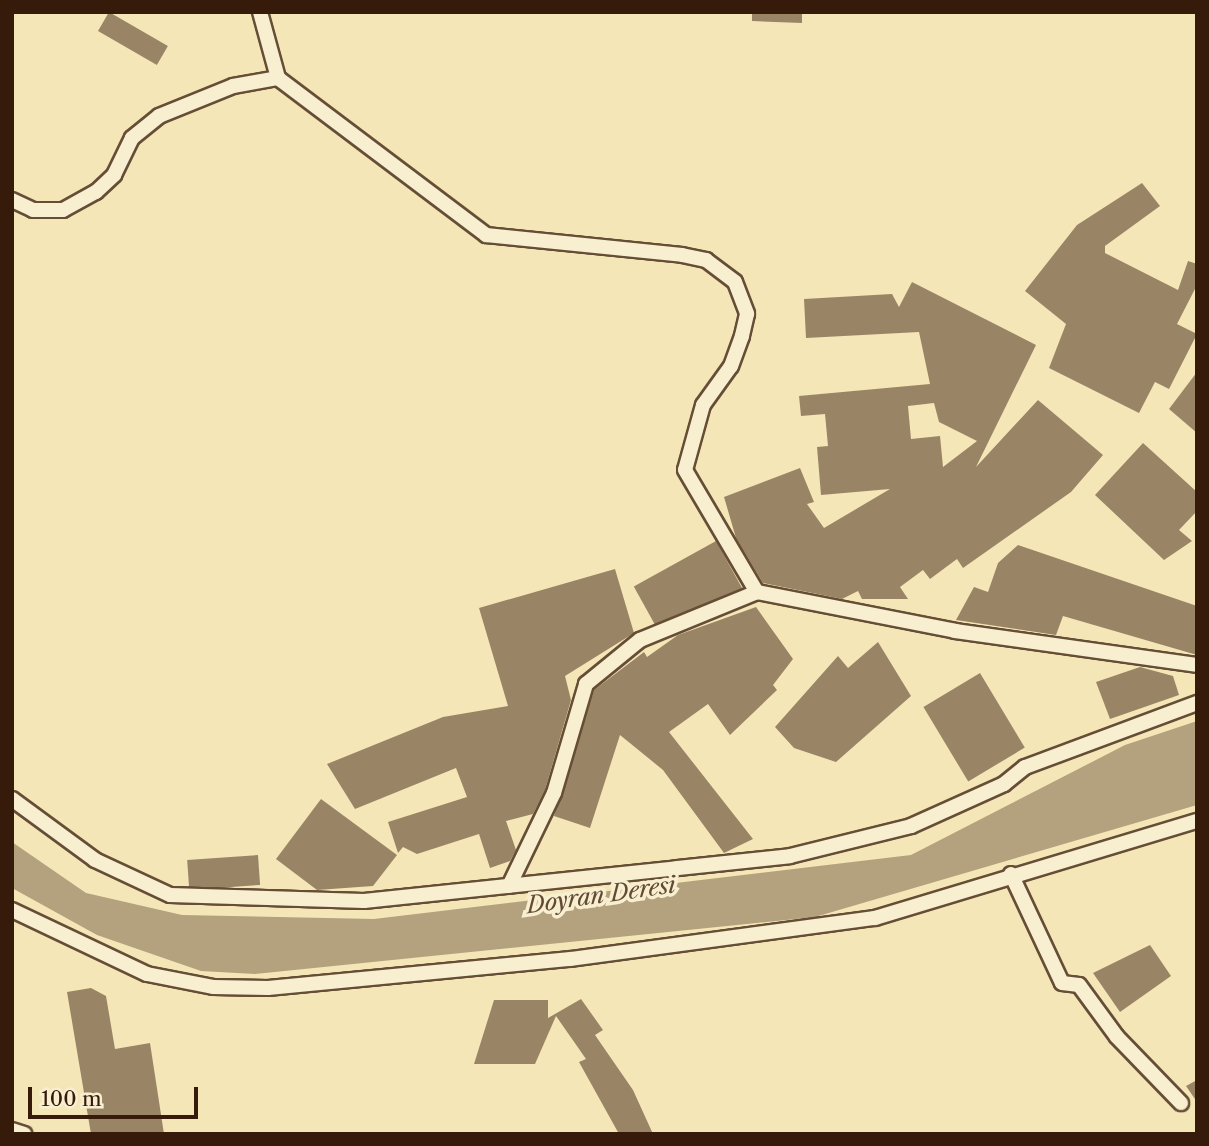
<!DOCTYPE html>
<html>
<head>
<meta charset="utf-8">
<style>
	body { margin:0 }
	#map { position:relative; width:1209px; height:1146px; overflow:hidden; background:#f5e6b8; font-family:"Libre Caslon Text",serif }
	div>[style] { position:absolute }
	.water>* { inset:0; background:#b4a17d }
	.building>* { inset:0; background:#998565; transform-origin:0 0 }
	.roads { filter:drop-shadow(2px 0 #664e36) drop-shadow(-2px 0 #664e36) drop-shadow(0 2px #664e36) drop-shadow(0 -2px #664e36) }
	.minor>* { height:14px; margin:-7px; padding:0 7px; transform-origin:7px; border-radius:7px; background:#f8efd1 }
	span { translate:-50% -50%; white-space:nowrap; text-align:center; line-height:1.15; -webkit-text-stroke:7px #f8efd1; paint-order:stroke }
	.water-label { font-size:23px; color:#624a33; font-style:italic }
	.frame { position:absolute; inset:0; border:14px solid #361b0b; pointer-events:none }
	.scale { position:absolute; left:28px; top:1087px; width:170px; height:32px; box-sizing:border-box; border:4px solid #361b0b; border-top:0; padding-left:9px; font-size:21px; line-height:24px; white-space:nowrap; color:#361b0b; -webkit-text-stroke:5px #f8efd1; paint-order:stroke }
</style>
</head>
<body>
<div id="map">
	<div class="water">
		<i style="clip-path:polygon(1197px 721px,1197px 805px,815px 917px,255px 974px,201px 971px,97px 935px,12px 888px,12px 842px,86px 893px,182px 915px,374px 919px,911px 855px,1125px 745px)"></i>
	</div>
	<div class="building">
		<i style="left:109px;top:12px;width:68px;height:22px;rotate:30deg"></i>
		<i style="clip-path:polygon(752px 12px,802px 12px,802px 23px,752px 21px)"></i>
		<i style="clip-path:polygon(1142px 183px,1160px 206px,1105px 246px,1105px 253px,1178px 290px,1188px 261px,1197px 264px,1197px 285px,1177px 324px,1197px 334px,1169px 389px,1155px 382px,1139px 413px,1049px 368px,1066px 324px,1025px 291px,1077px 225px)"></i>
		<i style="clip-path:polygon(evenodd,912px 282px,1036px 345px,976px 467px,1038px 400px,1103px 455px,1071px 492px,963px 568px,957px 559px,930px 579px,923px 570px,900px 587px,908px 599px,862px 599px,858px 591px,842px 599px,763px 583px,736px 538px,724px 497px,800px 468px,814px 502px,807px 504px,824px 528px,890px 489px,821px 495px,817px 447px,828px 446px,825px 414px,801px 416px,799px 396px,930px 384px,919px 332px,806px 338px,804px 299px,892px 294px,899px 307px,912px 282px,934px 403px,939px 422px,977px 441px,943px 467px,940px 436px,911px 439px,908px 406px,934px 403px)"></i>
		<i style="clip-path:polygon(1197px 372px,1197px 433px,1169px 409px)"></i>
		<i style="clip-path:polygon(1143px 443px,1197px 492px,1197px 511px,1179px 530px,1192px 541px,1164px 560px,1095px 495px)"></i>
		<i style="left:716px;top:541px;width:54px;height:94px;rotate:61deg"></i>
		<i style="clip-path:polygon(1018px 545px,1197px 606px,1197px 655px,1063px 616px,1056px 635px,956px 620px,974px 587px,988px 592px,998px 563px)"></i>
		<i style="clip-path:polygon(615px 569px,634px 633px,565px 676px,571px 700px,545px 790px,533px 814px,506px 821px,516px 850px,510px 861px,490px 868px,479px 834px,417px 854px,403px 847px,398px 853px,388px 822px,467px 797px,456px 768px,355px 809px,327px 764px,443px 717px,508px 706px,479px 608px)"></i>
		<i style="clip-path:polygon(756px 607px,793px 659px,773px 685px,777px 690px,730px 735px,708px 704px,669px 732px,753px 839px,724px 853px,663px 770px,620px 735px,590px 828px,554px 816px,594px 690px,644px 652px,647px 657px,678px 635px)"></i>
		<i style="clip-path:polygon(878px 642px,911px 696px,836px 762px,794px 748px,775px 727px,838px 656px,848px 668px)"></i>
		<i style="clip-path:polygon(1140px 667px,1173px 676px,1179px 695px,1110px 719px,1096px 682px)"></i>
		<i style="left:980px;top:673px;width:87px;height:66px;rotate:59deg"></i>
		<i style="clip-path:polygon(321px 799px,397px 855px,373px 886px,317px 890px,276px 859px)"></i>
		<i style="left:258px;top:855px;width:30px;height:71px;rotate:86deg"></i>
		<i style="clip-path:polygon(1150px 945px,1171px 976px,1120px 1012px,1093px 973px)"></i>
		<i style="clip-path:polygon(91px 988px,106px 996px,115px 1049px,150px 1043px,164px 1134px,91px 1134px,67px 992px)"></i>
		<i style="clip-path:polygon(581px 999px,603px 1030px,595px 1035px,633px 1090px,653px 1134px,619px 1134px,579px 1062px,586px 1059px,556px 1016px,535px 1064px,474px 1064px,494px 1000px,548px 1000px,548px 1018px)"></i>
		<i style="clip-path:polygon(1197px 1080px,1197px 1102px,1186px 1086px)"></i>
	</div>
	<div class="roads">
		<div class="minor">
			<i style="left:260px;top:12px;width:68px;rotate:74.7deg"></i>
			<i style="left:278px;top:78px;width:261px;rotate:37deg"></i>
			<i style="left:486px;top:235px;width:197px;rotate:5.8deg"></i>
			<i style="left:682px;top:255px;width:25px;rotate:12deg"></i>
			<i style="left:706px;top:260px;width:36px;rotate:37deg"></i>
			<i style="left:735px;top:282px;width:34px;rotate:69deg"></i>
			<i style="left:747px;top:314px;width:23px;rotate:103deg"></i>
			<i style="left:742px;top:336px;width:32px;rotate:110deg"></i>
			<i style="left:731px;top:366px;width:48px;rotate:125.7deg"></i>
			<i style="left:703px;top:405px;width:67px;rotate:105.5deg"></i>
			<i style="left:685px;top:470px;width:142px;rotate:59.5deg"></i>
			<i style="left:757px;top:592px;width:202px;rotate:11.1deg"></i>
			<i style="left:955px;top:631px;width:244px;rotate:8deg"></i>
			<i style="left:12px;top:200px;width:23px;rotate:25deg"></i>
			<i style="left:33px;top:210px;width:30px"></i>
			<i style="left:63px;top:210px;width:38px;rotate:-29deg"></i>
			<i style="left:96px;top:192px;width:25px;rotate:-43deg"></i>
			<i style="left:114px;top:175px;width:41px;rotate:-64.1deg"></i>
			<i style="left:132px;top:138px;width:35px;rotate:-39deg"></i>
			<i style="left:159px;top:116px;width:80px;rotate:-22.1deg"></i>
			<i style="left:233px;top:86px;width:46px;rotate:-10.1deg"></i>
			<i style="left:12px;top:799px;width:103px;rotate:36.3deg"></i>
			<i style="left:95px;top:860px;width:83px;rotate:25deg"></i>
			<i style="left:170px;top:895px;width:194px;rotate:1.8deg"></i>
			<i style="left:364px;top:901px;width:428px;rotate:-6deg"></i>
			<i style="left:790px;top:856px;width:125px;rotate:-13.9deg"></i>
			<i style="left:911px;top:826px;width:102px;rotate:-24.3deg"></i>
			<i style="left:1004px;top:784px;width:27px;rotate:-39deg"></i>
			<i style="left:1025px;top:767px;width:184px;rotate:-20.4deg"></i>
			<i style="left:1011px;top:874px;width:120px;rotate:64.9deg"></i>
			<i style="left:1062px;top:983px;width:17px;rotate:7deg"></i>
			<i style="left:1079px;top:985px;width:64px;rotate:53.8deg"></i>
			<i style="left:1117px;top:1037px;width:92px;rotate:45.9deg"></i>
			<i style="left:509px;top:886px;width:103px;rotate:-64.2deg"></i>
			<i style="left:554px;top:793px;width:114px;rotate:-73.6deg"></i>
			<i style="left:586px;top:684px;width:70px;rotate:-39.2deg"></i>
			<i style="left:640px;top:640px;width:126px;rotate:-22.3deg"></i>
			<i style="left:12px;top:910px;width:149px;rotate:25.4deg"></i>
			<i style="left:147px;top:974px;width:67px;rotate:11.1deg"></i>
			<i style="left:213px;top:987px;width:55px;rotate:1deg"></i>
			<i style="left:268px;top:988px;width:304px;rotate:-5.5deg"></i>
			<i style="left:571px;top:959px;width:307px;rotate:-7.7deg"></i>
			<i style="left:875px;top:918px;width:336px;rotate:-16.8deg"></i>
			<i style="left:12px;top:1130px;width:13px;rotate:18deg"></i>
		</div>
	</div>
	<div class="water-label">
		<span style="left:601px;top:895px;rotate:-8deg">Doyran Deresi</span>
	</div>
	<div class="frame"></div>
	<div class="scale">100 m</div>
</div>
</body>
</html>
